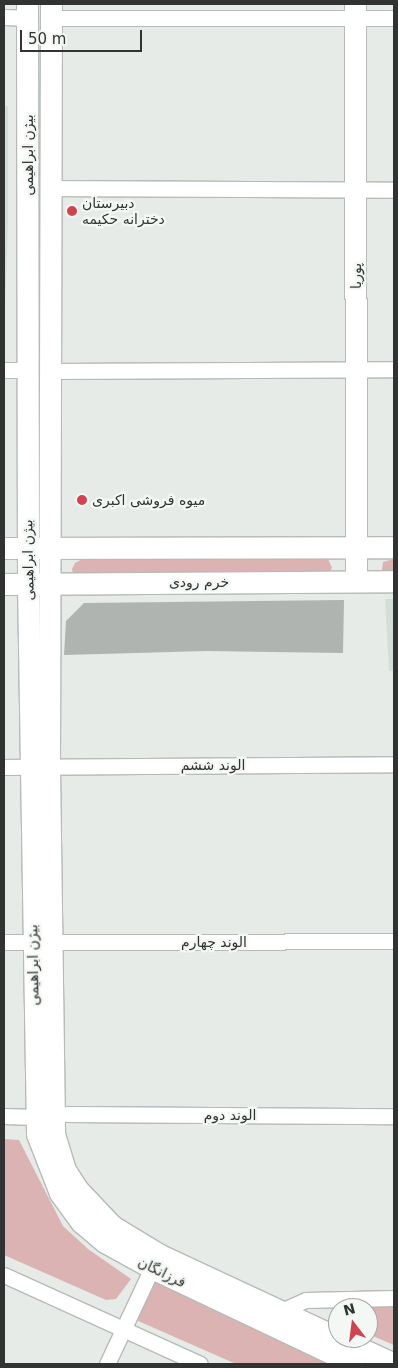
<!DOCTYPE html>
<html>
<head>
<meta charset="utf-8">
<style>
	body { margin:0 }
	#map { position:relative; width:398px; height:1368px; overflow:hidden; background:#e6ebe7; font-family:"DejaVu Sans","Noto Sans Arabic",sans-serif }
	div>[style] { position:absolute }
	.built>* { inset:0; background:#d3dfd6 }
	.green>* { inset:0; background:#dab3b2 }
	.building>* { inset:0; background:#afb4b0 }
	.roads { filter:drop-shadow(1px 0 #b6bbb7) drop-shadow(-1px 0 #b6bbb7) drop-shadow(0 1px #b6bbb7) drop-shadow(0 -1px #b6bbb7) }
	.street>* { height:15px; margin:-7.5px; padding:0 7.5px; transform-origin:7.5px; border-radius:7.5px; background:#fff }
	.secondary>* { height:21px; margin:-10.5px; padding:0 10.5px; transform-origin:10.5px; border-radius:10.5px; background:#fff }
	.dots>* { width:14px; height:14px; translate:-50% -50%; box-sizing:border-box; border:2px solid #f3f8f4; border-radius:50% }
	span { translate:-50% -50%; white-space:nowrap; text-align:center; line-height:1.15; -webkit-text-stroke:4.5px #f3f8f4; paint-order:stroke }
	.street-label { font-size:14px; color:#313332 }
	.poi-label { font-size:14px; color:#313332 }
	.left { translate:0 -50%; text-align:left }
	.frame { position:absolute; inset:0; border:5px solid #313332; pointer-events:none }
	.north { position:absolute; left:328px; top:1298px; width:50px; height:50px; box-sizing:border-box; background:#f3f8f4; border:1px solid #a5a9a6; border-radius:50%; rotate:345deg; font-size:14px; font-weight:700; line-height:20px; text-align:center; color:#313332 }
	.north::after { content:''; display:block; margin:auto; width:18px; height:22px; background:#d2424f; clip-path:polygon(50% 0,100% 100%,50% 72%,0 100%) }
	.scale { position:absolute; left:20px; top:30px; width:122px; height:22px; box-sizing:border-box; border:2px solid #313332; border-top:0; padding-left:6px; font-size:15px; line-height:18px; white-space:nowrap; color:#313332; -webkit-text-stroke:4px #f3f8f4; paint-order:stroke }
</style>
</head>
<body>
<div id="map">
	<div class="built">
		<i style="clip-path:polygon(4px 106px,8px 106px,8px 223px,4px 339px)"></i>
		<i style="clip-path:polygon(385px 599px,394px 599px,394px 671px,389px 671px)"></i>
	</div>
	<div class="green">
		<i style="clip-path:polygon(84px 558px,328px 559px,332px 568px,329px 573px,73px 574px,72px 569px,75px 563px)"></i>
		<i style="clip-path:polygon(394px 559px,394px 574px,387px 574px,382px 570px,383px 562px)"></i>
		<i style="clip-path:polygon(4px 1139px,19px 1140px,63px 1226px,88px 1249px,131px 1279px,116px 1299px,106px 1300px,4px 1255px)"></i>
		<i style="clip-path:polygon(156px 1278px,350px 1364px,236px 1364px,136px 1320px)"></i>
		<i style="clip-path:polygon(394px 1303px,394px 1345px,368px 1334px,368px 1308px,338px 1308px,338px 1322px,333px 1313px,339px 1304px)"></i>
	</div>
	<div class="building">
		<i style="clip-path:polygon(344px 600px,343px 653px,207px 651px,64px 655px,66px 621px,84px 603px)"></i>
	</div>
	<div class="roads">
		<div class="street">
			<i style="left:4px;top:17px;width:23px;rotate:2deg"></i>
			<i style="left:51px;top:18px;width:343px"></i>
			<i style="left:51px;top:188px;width:343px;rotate:0.3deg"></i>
			<i style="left:4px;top:370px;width:22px"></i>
			<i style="left:50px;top:371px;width:344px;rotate:-0.3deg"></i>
			<i style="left:4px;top:767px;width:390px;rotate:-0.4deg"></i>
			<i style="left:4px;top:942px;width:390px;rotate:-0.1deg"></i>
			<i style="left:67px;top:1114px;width:327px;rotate:0.4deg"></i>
			<i style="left:4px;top:1116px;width:31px;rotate:2deg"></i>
			<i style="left:4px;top:1275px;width:215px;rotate:24.4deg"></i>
			<i style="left:281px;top:1311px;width:27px;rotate:-24deg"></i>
			<i style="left:306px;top:1300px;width:88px;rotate:-1.3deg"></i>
			<i style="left:107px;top:1364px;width:106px;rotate:-64.9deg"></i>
		</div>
		<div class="secondary">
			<i style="left:27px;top:4px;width:580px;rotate:89.9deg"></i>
			<i style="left:28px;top:584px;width:550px;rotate:89.06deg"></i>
			<i style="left:37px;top:1134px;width:63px;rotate:68.7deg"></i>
			<i style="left:60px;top:1193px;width:36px;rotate:54deg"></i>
			<i style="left:81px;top:1222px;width:31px;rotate:40deg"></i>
			<i style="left:105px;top:1242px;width:54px;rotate:29deg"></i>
			<i style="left:152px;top:1268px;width:224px;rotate:25.4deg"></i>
			<i style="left:51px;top:4px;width:763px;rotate:90.15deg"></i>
			<i style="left:49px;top:767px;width:367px;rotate:89.2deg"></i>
			<i style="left:54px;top:1134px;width:38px;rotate:73deg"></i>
			<i style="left:65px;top:1170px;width:24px;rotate:57deg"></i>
			<i style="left:78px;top:1190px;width:50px;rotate:46.6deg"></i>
			<i style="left:112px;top:1226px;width:56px;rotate:31.1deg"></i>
			<i style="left:160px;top:1255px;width:196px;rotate:25deg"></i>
			<i style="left:355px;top:4px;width:577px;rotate:89.9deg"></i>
			<i style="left:4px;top:548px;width:390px;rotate:-0.1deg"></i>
			<i style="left:4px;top:584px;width:390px;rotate:-0.4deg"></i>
			<i style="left:338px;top:1338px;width:62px;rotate:24.9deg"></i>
		</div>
	</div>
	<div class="dots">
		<i style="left:72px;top:211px;background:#d2424f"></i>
		<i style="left:82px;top:500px;background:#d2424f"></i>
	</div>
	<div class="street-label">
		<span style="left:28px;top:155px;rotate:-90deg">بیژن ابراهیمی</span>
		<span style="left:356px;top:276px;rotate:-90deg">پوریا</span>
		<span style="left:28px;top:560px;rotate:-91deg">بیژن ابراهیمی</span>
		<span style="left:199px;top:582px">خرم رودی</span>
		<span style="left:213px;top:765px">الوند ششم</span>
		<span style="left:214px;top:942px">الوند چهارم</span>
		<span style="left:33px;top:965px;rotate:-91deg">بیژن ابراهیمی</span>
		<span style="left:230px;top:1115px">الوند دوم</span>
		<span style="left:162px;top:1272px;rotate:26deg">فرزانگان</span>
	</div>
	<div class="poi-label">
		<span class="left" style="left:82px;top:211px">دبیرستان<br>دخترانه حکیمه</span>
		<span class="left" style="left:92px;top:500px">میوه فروشی اکبری</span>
	</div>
	<div class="frame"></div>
	<div class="north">N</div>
	<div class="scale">50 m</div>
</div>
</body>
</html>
